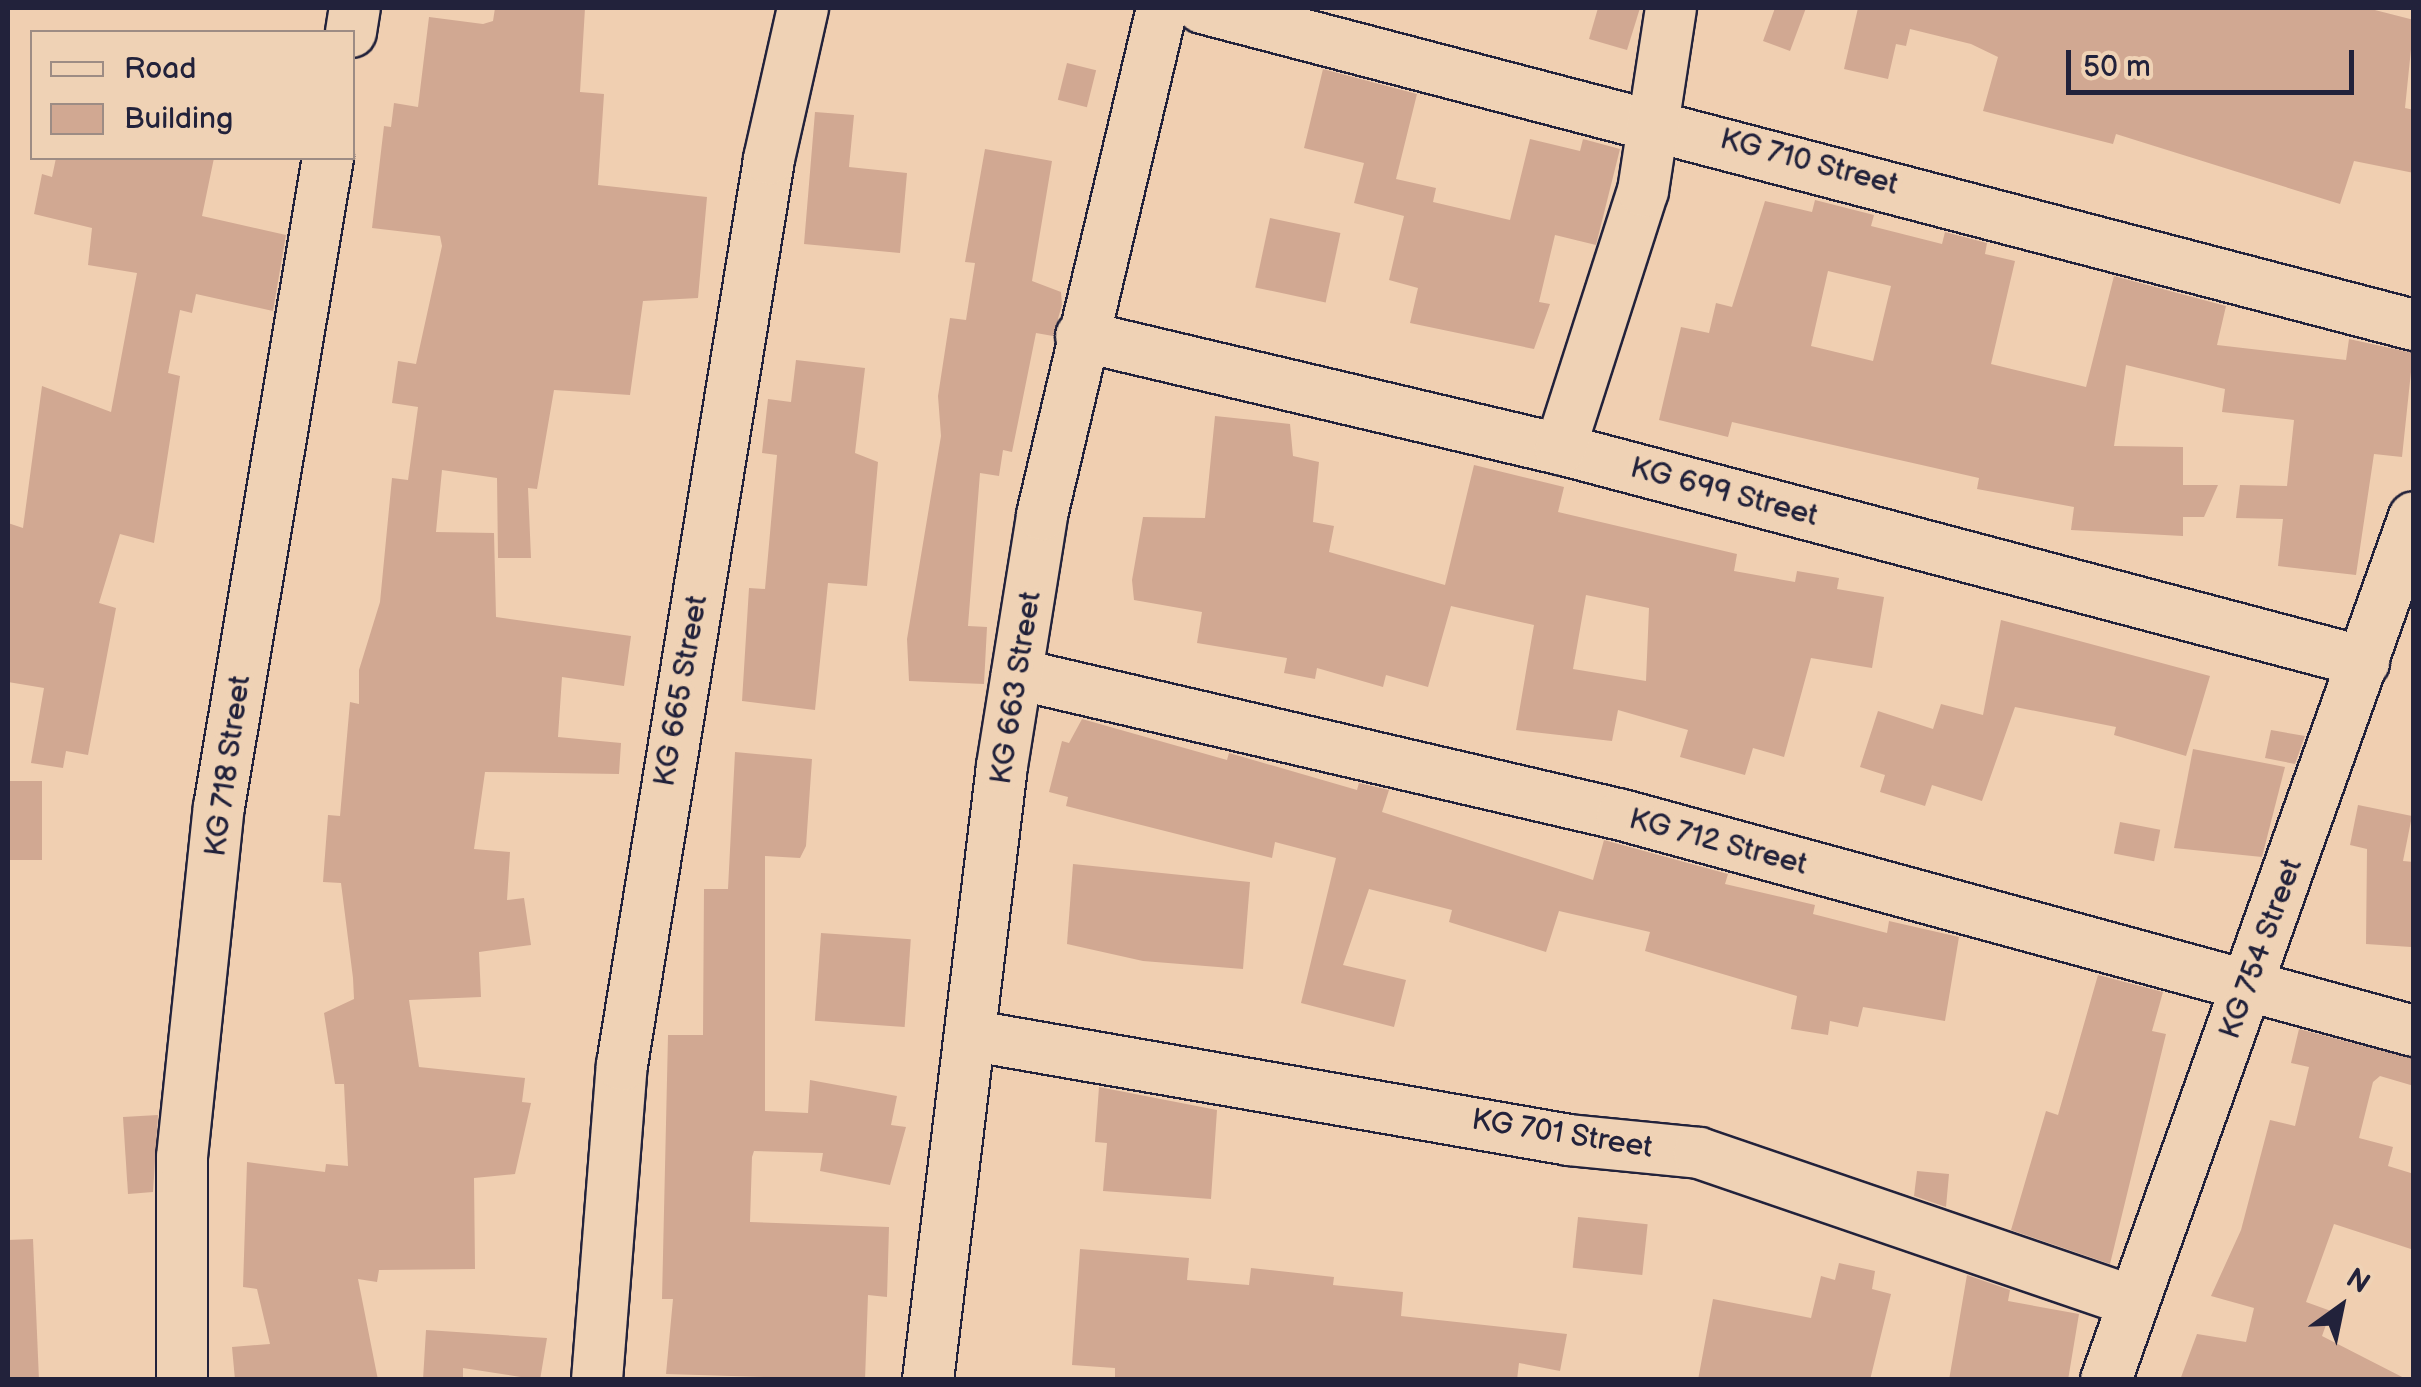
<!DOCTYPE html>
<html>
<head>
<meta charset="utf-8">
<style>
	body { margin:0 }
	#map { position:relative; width:2421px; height:1387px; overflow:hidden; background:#f0cfb1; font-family:"Balsamiq Sans",sans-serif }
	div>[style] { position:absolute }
	.building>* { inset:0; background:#d1a892; transform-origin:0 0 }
	.roads { filter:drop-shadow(2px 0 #22223b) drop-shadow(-2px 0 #22223b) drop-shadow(0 2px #22223b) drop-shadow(0 -2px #22223b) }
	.minor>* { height:50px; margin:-25px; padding:0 25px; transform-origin:25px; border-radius:25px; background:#efd2b5 }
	span { translate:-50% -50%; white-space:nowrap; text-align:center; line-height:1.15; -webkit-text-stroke:10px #efd2b5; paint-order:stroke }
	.street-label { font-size:30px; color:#22223b }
	.frame { position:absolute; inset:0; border:10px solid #22223b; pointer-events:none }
	.legend { position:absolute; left:30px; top:30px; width:325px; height:130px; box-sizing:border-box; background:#efd2b5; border:2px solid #9d8c84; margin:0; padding:12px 18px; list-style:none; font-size:30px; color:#22223b }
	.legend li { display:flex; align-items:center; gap:20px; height:50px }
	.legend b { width:50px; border:2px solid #9d8c84 }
	.north { position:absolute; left:2291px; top:1257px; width:100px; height:100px; -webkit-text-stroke:8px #efd2b5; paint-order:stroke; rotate:33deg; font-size:28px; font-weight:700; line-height:40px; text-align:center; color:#22223b }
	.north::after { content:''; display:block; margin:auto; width:35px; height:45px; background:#22223b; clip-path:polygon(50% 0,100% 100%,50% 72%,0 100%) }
	.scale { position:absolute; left:2066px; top:50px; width:288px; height:45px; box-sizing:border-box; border:5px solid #22223b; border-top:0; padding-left:12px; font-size:30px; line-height:35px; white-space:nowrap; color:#22223b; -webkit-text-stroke:8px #efd2b5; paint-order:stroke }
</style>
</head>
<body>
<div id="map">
	<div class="building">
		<i style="clip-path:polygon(495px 8px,585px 8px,580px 92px,604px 94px,598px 185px,707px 197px,698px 298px,643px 301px,630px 395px,554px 390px,537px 489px,528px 488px,531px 558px,498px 558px,497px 478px,442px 470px,436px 532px,494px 533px,496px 617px,631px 636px,624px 686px,562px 677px,558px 737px,621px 743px,619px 774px,485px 772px,474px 849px,510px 852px,507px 900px,524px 898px,531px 945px,479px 952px,481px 997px,409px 1000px,419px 1067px,525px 1078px,522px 1102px,531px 1103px,515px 1174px,474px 1178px,475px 1269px,379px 1270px,377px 1282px,358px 1279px,378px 1380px,235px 1380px,232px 1347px,270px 1344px,257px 1289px,243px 1287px,247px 1162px,325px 1172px,326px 1164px,348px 1166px,344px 1084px,335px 1084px,324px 1013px,354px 999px,353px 978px,341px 883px,323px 882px,328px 815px,340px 816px,350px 702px,359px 704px,359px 670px,380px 602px,392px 478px,408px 480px,418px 407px,392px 403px,398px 361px,416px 364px,442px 246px,440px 236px,372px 228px,384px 126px,391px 127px,394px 103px,418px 107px,429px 17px,483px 24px,493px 21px)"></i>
		<i style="clip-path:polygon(1598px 8px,1640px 8px,1627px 50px,1589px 39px)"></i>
		<i style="clip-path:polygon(1775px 8px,1806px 8px,1790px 51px,1763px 41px)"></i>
		<i style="clip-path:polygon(1858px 8px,2367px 8px,2414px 20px,2405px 108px,2414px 110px,2414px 173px,2354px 161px,2340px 204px,2116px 134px,2113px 144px,1983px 111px,1998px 57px,1971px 44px,1910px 29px,1906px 46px,1896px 44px,1888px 79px,1844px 69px)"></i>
		<i style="left:1067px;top:63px;width:30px;height:38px;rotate:14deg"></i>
		<i style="clip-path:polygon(1323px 69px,1417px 94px,1396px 179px,1436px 188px,1433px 202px,1510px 220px,1530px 139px,1580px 151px,1583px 139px,1620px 149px,1596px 245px,1555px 235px,1539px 302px,1550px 304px,1534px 349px,1410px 323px,1418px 288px,1389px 280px,1404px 216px,1354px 203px,1364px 163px,1304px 148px)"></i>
		<i style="clip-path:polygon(815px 112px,854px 115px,849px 167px,907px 173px,900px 253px,804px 244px)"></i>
		<i style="clip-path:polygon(985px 149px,1052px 161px,1032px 281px,1061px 292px,1062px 305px,1053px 336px,1036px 333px,1012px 452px,1003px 450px,999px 476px,980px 473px,968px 626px,987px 627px,984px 684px,909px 681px,907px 639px,941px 436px,938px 396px,950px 318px,966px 320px,975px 263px,965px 262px)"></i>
		<i style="clip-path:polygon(56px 158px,214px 158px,202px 216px,286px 235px,273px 311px,196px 294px,192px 313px,180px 310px,168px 373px,180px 376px,154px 543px,120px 534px,99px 603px,116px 608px,88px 755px,66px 751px,63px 768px,31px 763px,44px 688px,8px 682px,8px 523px,23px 528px,42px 386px,111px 412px,137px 273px,88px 265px,92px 228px,34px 214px,42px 174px,52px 177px)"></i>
		<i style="clip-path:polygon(evenodd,1815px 200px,1874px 215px,1871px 226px,1942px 244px,1945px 232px,1987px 243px,1985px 254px,2015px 261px,1991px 364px,2086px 387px,2114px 276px,2226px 306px,2217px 345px,2346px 360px,2349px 339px,2413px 353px,2402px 457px,2374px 454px,2356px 575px,2278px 566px,2283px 519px,2236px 518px,2240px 485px,2287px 486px,2294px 420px,2222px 412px,2225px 389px,2126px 365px,2114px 446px,2183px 447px,2183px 485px,2218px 485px,2204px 517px,2183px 517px,2183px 536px,2071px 530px,2074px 507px,1977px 489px,1979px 478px,1732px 422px,1728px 437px,1659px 420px,1681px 327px,1709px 333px,1716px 303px,1732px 307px,1765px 201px,1812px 212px,1815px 200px,1828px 271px,1891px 286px,1873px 361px,1811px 346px,1828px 271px)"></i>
		<i style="left:1270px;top:218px;width:72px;height:71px;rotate:12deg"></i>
		<i style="clip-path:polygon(796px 360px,865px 368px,855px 453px,878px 462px,867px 586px,828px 583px,815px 710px,742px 701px,749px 588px,765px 589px,777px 455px,762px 453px,768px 399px,791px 402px)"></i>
		<i style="clip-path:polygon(evenodd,1215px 416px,1290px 424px,1293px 456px,1319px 462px,1313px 522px,1334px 526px,1329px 552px,1445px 585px,1474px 465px,1564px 487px,1558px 512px,1737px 554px,1734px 571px,1795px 582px,1797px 571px,1839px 578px,1837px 589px,1884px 597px,1872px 668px,1811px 658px,1784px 757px,1753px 748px,1745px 775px,1680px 757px,1688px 730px,1618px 710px,1612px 741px,1516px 730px,1534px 625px,1451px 606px,1428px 687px,1386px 675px,1383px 687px,1317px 668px,1315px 679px,1284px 673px,1287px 658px,1197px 643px,1202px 612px,1134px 600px,1132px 580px,1143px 517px,1205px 518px,1215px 416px,1586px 595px,1649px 608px,1646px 681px,1573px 669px,1586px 595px)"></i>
		<i style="clip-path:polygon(2001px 620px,2210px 676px,2186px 756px,2114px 735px,2116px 727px,2015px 707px,1982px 801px,1932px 785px,1925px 806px,1880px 792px,1885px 775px,1860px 767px,1878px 711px,1933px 729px,1941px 704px,1983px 715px)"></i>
		<i style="clip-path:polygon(1082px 719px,1227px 760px,1229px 753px,1357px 790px,1359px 783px,1389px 790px,1382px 812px,1593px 880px,1604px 840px,1728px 874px,1725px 884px,1815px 905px,1813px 914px,1887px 933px,1889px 921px,1959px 937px,1945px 1021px,1863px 1007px,1858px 1027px,1830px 1021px,1828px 1035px,1791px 1029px,1797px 996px,1645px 951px,1650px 932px,1559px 911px,1546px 952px,1449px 922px,1452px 910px,1369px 889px,1343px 965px,1406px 980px,1394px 1027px,1301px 1003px,1336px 858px,1275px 842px,1272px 858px,1066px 806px,1068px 797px,1049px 792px,1062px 741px,1069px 743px)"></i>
		<i style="clip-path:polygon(2271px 730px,2305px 736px,2295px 764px,2265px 758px)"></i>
		<i style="clip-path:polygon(2193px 749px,2285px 767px,2262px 857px,2174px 848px)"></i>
		<i style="clip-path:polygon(735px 752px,812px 759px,806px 846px,800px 858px,765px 856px,765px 1111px,808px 1113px,810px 1080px,897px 1096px,891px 1125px,906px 1127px,890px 1185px,820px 1171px,823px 1153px,754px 1151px,752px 1157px,750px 1222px,889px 1227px,887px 1297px,868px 1295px,865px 1380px,666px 1374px,673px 1299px,662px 1299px,668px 1035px,703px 1035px,704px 889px,728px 889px)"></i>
		<i style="left:8px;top:781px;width:34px;height:79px"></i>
		<i style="clip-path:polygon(2358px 805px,2412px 816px,2403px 861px,2414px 862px,2411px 947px,2366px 944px,2367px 849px,2350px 845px)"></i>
		<i style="left:2120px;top:822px;width:41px;height:32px;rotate:11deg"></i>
		<i style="clip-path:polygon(1073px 864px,1250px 882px,1243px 969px,1143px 961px,1067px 944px)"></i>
		<i style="left:821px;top:933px;width:90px;height:88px;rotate:4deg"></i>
		<i style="clip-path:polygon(2098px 975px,2163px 992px,2152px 1031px,2166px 1034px,2110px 1264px,2011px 1230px,2046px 1111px,2058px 1115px)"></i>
		<i style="clip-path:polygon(2299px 1029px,2414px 1059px,2414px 1086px,2380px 1076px,2373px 1082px,2359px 1138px,2393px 1147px,2388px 1166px,2414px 1174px,2414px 1250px,2334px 1224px,2306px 1302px,2331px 1311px,2322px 1336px,2408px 1380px,2180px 1380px,2197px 1334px,2246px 1342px,2254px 1308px,2211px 1296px,2241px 1230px,2270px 1120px,2295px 1126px,2309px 1067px,2291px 1063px)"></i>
		<i style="clip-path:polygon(1099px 1087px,1217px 1110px,1211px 1199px,1103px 1191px,1107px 1143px,1095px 1142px)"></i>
		<i style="clip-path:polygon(158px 1115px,153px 1192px,128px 1194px,123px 1117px)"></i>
		<i style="clip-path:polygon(1917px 1171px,1949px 1174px,1946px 1207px,1914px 1196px)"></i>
		<i style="left:1578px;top:1217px;width:70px;height:51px;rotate:6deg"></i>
		<i style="clip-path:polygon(33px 1239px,39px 1380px,8px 1380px,8px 1240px)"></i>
		<i style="clip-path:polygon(1080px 1249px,1189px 1258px,1187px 1280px,1249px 1285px,1251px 1268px,1334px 1277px,1333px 1285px,1403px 1292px,1401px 1316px,1567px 1334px,1560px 1371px,1519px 1363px,1517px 1380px,1115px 1380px,1115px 1368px,1072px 1365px)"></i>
		<i style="clip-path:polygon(1839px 1263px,1875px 1271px,1872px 1289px,1891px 1294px,1870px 1380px,1698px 1380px,1713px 1299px,1811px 1318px,1821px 1276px,1835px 1280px)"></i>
		<i style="clip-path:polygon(1967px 1275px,2010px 1290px,2008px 1301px,2079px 1314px,2068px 1380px,1949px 1380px)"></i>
		<i style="clip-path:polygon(426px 1330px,547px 1338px,540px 1380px,463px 1368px,463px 1380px,423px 1380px)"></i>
	</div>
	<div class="roads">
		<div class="minor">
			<i style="left:1202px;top:8px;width:1253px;rotate:14.66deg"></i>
			<i style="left:351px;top:32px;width:24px;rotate:-81deg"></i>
			<i style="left:1081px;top:336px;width:492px;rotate:13.3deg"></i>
			<i style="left:1560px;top:449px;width:832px;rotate:14.84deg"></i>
			<i style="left:1560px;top:449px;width:271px;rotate:-72.2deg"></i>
			<i style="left:1643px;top:191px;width:185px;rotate:-81.3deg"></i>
			<i style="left:1017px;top:674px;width:621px;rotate:13.12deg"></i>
			<i style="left:1622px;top:815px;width:821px;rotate:15.26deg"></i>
			<i style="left:974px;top:1036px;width:604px;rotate:9.91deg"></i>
			<i style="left:1569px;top:1140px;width:131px;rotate:5.7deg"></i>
			<i style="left:1699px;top:1153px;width:459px;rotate:18.9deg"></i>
			<i style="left:182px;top:1380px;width:223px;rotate:-90deg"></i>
			<i style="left:182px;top:1157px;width:352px;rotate:-84deg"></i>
			<i style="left:219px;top:807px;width:658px;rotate:-80.47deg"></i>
			<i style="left:597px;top:1380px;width:316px;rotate:-85.5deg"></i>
			<i style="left:622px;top:1065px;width:918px;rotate:-80.78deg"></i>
			<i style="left:769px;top:159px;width:155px;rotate:-77.3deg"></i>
			<i style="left:928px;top:1380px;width:618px;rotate:-83.13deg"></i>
			<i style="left:1002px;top:766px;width:254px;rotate:-80.9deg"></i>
			<i style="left:1042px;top:515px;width:521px;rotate:-76.68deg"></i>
			<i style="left:2106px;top:1380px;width:916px;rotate:-70.36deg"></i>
		</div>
	</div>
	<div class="street-label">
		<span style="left:1809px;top:162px;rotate:15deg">KG 710 Street</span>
		<span style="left:1724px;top:492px;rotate:15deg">KG 699 Street</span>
		<span style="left:1016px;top:688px;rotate:-81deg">KG 663 Street</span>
		<span style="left:681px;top:691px;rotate:-80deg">KG 665 Street</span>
		<span style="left:228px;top:766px;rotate:-82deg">KG 718 Street</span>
		<span style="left:1718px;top:842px;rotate:15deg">KG 712 Street</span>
		<span style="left:2261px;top:949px;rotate:-70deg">KG 754 Street</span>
		<span style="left:1562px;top:1134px;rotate:9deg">KG 701 Street</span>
	</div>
	<div class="frame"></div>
	<ul class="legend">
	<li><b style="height:12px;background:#efd2b5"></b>Road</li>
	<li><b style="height:28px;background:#d1a892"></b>Building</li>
	</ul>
	<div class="north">N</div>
	<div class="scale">50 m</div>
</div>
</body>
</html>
